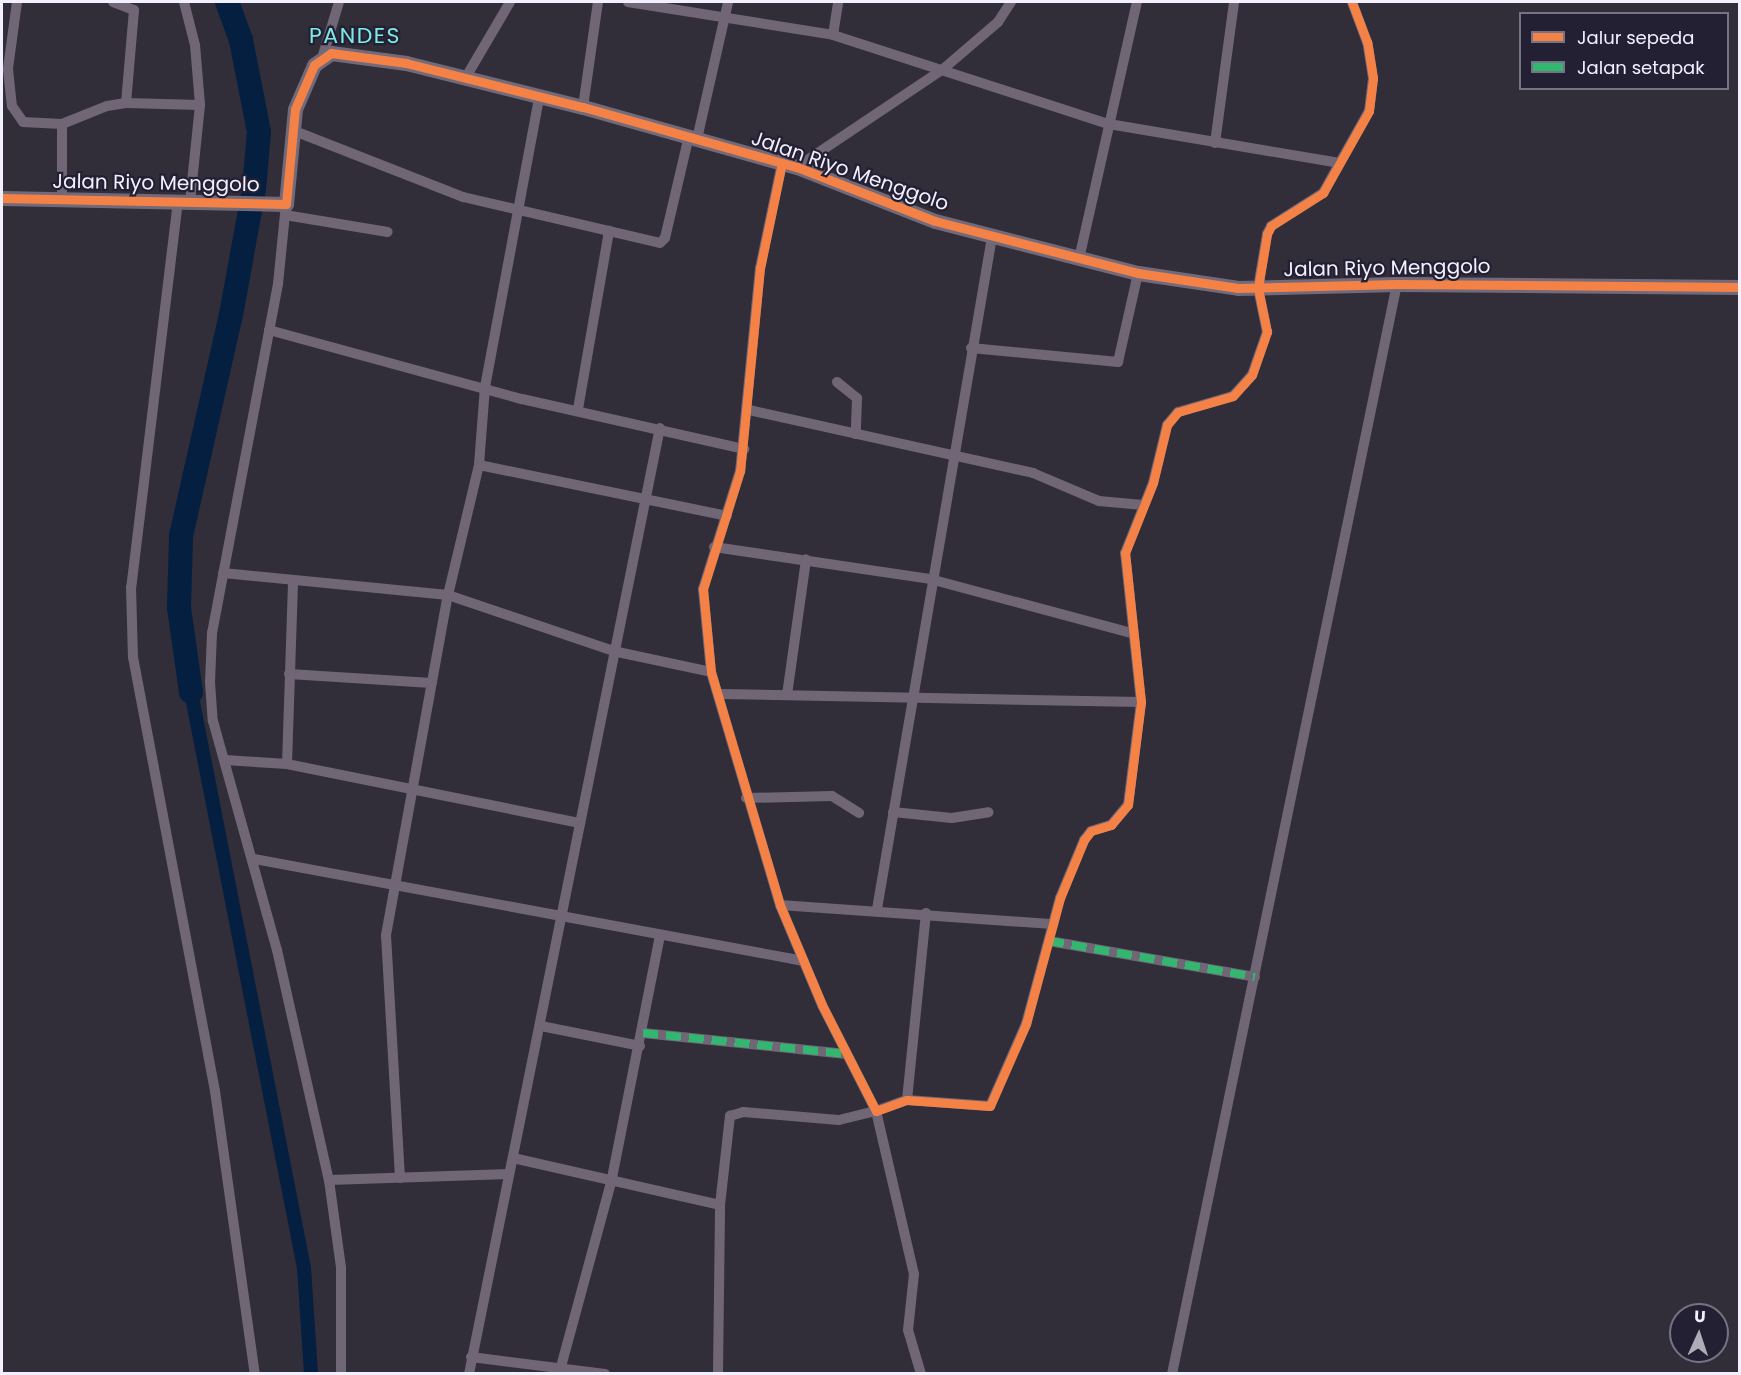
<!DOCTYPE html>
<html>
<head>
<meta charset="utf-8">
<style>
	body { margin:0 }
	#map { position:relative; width:1741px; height:1375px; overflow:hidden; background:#312e39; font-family:Poppins,sans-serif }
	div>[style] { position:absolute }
	.canal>* { height:14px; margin:-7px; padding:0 7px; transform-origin:7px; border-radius:7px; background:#041f40 }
	.river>* { height:24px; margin:-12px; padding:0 12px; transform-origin:12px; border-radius:12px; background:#041f40 }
	.street>* { height:10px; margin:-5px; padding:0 5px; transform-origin:5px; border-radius:5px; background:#706676 }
	.secondary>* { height:15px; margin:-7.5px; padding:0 7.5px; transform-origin:7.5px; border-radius:7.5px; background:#726a7a }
	.quiet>* { height:8px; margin-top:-4px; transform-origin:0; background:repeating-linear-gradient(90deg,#33b770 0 15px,transparent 0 23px) }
	.cycleway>* { height:9px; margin:-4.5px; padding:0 4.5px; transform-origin:4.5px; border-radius:4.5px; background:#f48246 }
	span { translate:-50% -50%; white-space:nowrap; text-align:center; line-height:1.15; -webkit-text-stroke:4.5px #242034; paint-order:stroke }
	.street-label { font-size:20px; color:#f2f0fe }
	.quarter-label { font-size:22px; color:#7eeae4; letter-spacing:1.5px }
	.frame { position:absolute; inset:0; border:3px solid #f2f0fe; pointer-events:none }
	.legend { position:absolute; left:1519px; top:12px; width:210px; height:78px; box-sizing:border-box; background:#242034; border:2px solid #767385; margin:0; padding:8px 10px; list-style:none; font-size:18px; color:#f2f0fe }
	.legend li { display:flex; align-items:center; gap:12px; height:30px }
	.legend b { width:30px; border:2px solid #767385 }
	.north { position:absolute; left:1669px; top:1303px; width:60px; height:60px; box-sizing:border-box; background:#242034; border:2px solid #767385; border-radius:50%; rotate:3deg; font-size:16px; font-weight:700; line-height:24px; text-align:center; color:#f2f0fe }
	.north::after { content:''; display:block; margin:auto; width:21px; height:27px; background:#aeacb9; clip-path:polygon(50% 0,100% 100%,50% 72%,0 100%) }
</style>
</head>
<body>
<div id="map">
	<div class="canal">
		<i style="left:191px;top:692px;width:587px;rotate:78.9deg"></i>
		<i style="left:304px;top:1268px;width:106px;rotate:86.2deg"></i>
	</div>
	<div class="river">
		<i style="left:191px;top:692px;width:85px;rotate:-98.1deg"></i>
		<i style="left:179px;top:608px;width:72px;rotate:-88.4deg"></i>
		<i style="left:181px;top:536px;width:227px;rotate:-77.3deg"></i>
		<i style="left:231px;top:315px;width:128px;rotate:-79.7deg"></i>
		<i style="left:254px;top:189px;width:57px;rotate:-85deg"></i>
		<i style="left:259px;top:132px;width:94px;rotate:-101.1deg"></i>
		<i style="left:241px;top:40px;width:40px;rotate:-110.2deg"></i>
	</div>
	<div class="street">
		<i style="left:17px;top:2px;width:68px;rotate:97.7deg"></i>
		<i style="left:8px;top:69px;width:37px;rotate:84deg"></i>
		<i style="left:12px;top:106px;width:19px;rotate:55deg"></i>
		<i style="left:23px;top:122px;width:39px;rotate:3deg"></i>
		<i style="left:62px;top:124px;width:48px;rotate:-21.8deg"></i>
		<i style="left:107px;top:106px;width:19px;rotate:-9deg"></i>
		<i style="left:126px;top:103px;width:74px;rotate:1.5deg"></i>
		<i style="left:113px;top:2px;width:22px;rotate:21deg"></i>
		<i style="left:134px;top:10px;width:93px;rotate:94.9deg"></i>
		<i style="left:184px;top:2px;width:44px;rotate:75.7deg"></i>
		<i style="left:195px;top:45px;width:60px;rotate:85.2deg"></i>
		<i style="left:200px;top:105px;width:98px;rotate:95.9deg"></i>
		<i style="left:628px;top:2px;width:208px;rotate:9.1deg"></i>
		<i style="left:833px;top:35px;width:290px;rotate:17.9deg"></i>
		<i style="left:1109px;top:124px;width:234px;rotate:9.6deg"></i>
		<i style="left:833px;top:35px;width:33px;rotate:-81deg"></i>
		<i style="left:323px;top:55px;width:55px;rotate:-73.2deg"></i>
		<i style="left:466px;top:77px;width:87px;rotate:-59.6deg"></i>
		<i style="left:583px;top:107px;width:106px;rotate:-81.9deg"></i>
		<i style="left:292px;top:130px;width:184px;rotate:21.4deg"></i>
		<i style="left:463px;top:197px;width:202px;rotate:13.1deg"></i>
		<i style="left:660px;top:243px;width:7px;rotate:-45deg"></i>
		<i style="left:665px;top:238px;width:105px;rotate:-76.8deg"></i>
		<i style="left:697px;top:139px;width:140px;rotate:-77.2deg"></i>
		<i style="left:1215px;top:143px;width:142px;rotate:-82.3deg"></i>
		<i style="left:782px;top:163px;width:107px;rotate:101.8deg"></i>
		<i style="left:760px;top:268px;width:204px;rotate:95.6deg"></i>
		<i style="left:740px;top:471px;width:124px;rotate:107.4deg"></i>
		<i style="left:703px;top:589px;width:83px;rotate:84.5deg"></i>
		<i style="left:711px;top:672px;width:243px;rotate:73.5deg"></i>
		<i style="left:780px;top:905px;width:108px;rotate:67.2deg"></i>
		<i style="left:822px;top:1005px;width:119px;rotate:63deg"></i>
		<i style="left:876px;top:1111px;width:33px;rotate:-20deg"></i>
		<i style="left:907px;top:1100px;width:83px;rotate:4.1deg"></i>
		<i style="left:990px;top:1106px;width:90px;rotate:-66.3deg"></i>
		<i style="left:1026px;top:1024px;width:131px;rotate:-74.9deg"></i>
		<i style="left:1060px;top:898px;width:63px;rotate:-67.5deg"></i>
		<i style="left:1084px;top:840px;width:11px;rotate:-52deg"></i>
		<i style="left:1091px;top:831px;width:21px;rotate:-17deg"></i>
		<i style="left:1111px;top:825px;width:26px;rotate:-50deg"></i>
		<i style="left:1128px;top:805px;width:104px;rotate:-82.8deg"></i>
		<i style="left:1141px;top:702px;width:150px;rotate:-96.1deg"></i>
		<i style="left:1125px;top:553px;width:75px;rotate:-68.2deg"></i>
		<i style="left:1153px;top:483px;width:60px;rotate:-76.4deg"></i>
		<i style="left:1167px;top:425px;width:17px;rotate:-50deg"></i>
		<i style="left:1178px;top:412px;width:57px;rotate:-16.2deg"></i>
		<i style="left:1233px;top:396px;width:28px;rotate:-48deg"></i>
		<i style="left:1252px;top:375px;width:46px;rotate:-70.8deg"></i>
		<i style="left:1267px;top:332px;width:45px;rotate:-101.6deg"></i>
		<i style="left:1258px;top:288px;width:55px;rotate:-80.5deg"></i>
		<i style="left:1267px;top:234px;width:9px;rotate:-63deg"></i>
		<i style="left:1271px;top:226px;width:62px;rotate:-32.4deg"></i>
		<i style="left:1323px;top:193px;width:94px;rotate:-60.7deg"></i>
		<i style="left:1369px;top:111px;width:33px;rotate:-83deg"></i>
		<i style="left:1373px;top:78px;width:36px;rotate:-99deg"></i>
		<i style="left:1367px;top:42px;width:43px;rotate:-110.6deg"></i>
		<i style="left:797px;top:167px;width:174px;rotate:-33.8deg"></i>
		<i style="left:942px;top:70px;width:74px;rotate:-40.6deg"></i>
		<i style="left:998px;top:22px;width:24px;rotate:-57deg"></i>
		<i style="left:62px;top:199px;width:75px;rotate:-90deg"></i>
		<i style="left:178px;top:201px;width:389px;rotate:96.9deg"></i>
		<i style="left:131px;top:587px;width:70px;rotate:88.4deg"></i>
		<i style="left:133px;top:657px;width:442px;rotate:79.3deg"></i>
		<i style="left:215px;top:1091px;width:286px;rotate:82deg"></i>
		<i style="left:286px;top:204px;width:80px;rotate:95.7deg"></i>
		<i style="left:278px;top:284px;width:355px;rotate:100.7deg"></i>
		<i style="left:212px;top:633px;width:49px;rotate:92.3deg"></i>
		<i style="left:210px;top:682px;width:39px;rotate:86deg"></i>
		<i style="left:213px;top:721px;width:238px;rotate:74.4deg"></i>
		<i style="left:277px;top:950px;width:236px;rotate:77.3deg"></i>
		<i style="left:329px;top:1180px;width:89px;rotate:82.2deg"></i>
		<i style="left:341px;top:1268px;width:106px;rotate:90deg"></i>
		<i style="left:285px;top:215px;width:104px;rotate:9.4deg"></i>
		<i style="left:1079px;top:259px;width:263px;rotate:-77.3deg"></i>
		<i style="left:269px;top:330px;width:262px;rotate:15.3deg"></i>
		<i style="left:522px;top:399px;width:228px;rotate:12.7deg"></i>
		<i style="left:971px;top:348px;width:148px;rotate:5.4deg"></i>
		<i style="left:1118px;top:362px;width:91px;rotate:-77.3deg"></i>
		<i style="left:837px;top:382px;width:26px;rotate:39deg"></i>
		<i style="left:857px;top:398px;width:36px;rotate:92deg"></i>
		<i style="left:578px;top:409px;width:181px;rotate:-80.1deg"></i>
		<i style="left:749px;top:410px;width:291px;rotate:12.5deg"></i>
		<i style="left:1033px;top:473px;width:72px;rotate:23deg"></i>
		<i style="left:1099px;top:501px;width:44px;rotate:5.2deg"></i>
		<i style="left:479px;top:465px;width:253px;rotate:11.6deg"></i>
		<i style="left:714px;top:547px;width:218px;rotate:8.4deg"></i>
		<i style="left:930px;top:579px;width:208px;rotate:15deg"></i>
		<i style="left:223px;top:573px;width:226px;rotate:5.6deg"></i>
		<i style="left:448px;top:595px;width:174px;rotate:18.7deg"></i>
		<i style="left:613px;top:651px;width:100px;rotate:12.1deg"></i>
		<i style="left:289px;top:674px;width:143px;rotate:3.6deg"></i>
		<i style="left:720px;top:694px;width:421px;rotate:1.1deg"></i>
		<i style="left:787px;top:695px;width:137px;rotate:-82deg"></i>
		<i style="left:225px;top:760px;width:62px;rotate:3.7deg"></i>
		<i style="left:287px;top:764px;width:299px;rotate:11.4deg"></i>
		<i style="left:287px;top:764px;width:184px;rotate:-88.1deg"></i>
		<i style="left:746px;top:798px;width:86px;rotate:-1.3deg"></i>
		<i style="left:832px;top:796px;width:32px;rotate:32deg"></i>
		<i style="left:893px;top:812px;width:59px;rotate:5.8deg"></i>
		<i style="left:952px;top:818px;width:37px;rotate:-9deg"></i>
		<i style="left:254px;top:859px;width:559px;rotate:10.51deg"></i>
		<i style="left:780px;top:905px;width:274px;rotate:4deg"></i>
		<i style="left:877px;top:909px;width:682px;rotate:-80.29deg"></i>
		<i style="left:1049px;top:941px;width:209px;rotate:9.9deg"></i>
		<i style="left:541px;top:1026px;width:101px;rotate:11.4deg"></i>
		<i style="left:643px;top:1033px;width:204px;rotate:5.9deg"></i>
		<i style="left:907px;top:1100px;width:188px;rotate:-84.2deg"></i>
		<i style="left:513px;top:1158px;width:212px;rotate:12.8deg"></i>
		<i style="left:400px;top:1178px;width:243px;rotate:-93.3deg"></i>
		<i style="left:386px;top:935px;width:346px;rotate:-79.7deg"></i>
		<i style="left:448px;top:595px;width:134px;rotate:-76.6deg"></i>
		<i style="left:479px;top:465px;width:78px;rotate:-85.6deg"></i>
		<i style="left:485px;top:387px;width:294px;rotate:-79.4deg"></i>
		<i style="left:329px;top:1180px;width:180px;rotate:-1.9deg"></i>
		<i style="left:471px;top:1357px;width:135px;rotate:7.2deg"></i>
		<i style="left:469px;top:1374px;width:965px;rotate:-78.59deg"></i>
		<i style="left:559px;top:1374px;width:198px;rotate:-74.8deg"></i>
		<i style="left:611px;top:1183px;width:252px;rotate:-78.8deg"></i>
		<i style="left:718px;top:1374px;width:169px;rotate:-89.3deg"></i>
		<i style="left:720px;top:1205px;width:90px;rotate:-83.6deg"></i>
		<i style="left:730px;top:1116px;width:14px;rotate:-17deg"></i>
		<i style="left:743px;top:1112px;width:96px;rotate:4.8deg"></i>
		<i style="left:839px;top:1120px;width:38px;rotate:-14deg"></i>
		<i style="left:876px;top:1111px;width:167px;rotate:76.9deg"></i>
		<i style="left:914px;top:1274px;width:56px;rotate:96.1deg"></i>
		<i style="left:908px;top:1330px;width:46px;rotate:73.5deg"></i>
		<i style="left:1172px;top:1374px;width:1113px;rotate:-78.34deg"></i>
	</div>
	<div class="secondary">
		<i style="left:2px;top:198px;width:284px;rotate:1.2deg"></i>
		<i style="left:286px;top:204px;width:95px;rotate:-84.6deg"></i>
		<i style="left:295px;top:109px;width:48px;rotate:-66.6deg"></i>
		<i style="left:314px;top:65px;width:21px;rotate:-35deg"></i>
		<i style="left:331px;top:53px;width:76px;rotate:7.6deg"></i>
		<i style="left:406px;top:63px;width:182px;rotate:14deg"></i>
		<i style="left:583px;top:107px;width:222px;rotate:15.7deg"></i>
		<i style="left:797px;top:167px;width:148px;rotate:21.4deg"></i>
		<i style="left:935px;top:221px;width:210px;rotate:14.4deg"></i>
		<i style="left:1138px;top:273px;width:101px;rotate:8.5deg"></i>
		<i style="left:1238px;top:288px;width:159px;rotate:-1.4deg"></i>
		<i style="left:1397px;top:284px;width:343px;rotate:0.5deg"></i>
	</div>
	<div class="quiet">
		<i style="left:1049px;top:941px;width:209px;rotate:9.9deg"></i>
		<i style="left:643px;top:1033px;width:204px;rotate:5.9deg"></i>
	</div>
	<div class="cycleway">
		<i style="left:782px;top:163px;width:107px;rotate:101.8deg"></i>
		<i style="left:760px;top:268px;width:204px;rotate:95.6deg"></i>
		<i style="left:740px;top:471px;width:124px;rotate:107.4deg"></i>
		<i style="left:703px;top:589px;width:83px;rotate:84.5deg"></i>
		<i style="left:711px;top:672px;width:243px;rotate:73.5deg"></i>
		<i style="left:780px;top:905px;width:108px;rotate:67.2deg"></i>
		<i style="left:822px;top:1005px;width:119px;rotate:63deg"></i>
		<i style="left:876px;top:1111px;width:33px;rotate:-20deg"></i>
		<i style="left:907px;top:1100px;width:83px;rotate:4.1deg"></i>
		<i style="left:990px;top:1106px;width:90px;rotate:-66.3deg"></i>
		<i style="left:1026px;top:1024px;width:131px;rotate:-74.9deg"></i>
		<i style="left:1060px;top:898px;width:63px;rotate:-67.5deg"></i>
		<i style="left:1084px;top:840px;width:11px;rotate:-52deg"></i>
		<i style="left:1091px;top:831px;width:21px;rotate:-17deg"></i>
		<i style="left:1111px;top:825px;width:26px;rotate:-50deg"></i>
		<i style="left:1128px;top:805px;width:104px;rotate:-82.8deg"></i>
		<i style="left:1141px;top:702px;width:150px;rotate:-96.1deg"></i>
		<i style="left:1125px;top:553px;width:75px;rotate:-68.2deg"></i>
		<i style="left:1153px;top:483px;width:60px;rotate:-76.4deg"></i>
		<i style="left:1167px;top:425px;width:17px;rotate:-50deg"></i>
		<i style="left:1178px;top:412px;width:57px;rotate:-16.2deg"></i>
		<i style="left:1233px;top:396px;width:28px;rotate:-48deg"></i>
		<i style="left:1252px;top:375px;width:46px;rotate:-70.8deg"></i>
		<i style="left:1267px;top:332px;width:45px;rotate:-101.6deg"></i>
		<i style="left:1258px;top:288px;width:55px;rotate:-80.5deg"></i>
		<i style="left:1267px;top:234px;width:9px;rotate:-63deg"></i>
		<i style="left:1271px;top:226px;width:62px;rotate:-32.4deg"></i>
		<i style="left:1323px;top:193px;width:94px;rotate:-60.7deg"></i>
		<i style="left:1369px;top:111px;width:33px;rotate:-83deg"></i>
		<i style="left:1373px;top:78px;width:36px;rotate:-99deg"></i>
		<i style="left:1367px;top:42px;width:43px;rotate:-110.6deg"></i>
		<i style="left:2px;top:198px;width:284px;rotate:1.2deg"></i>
		<i style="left:286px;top:204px;width:95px;rotate:-84.6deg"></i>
		<i style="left:295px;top:109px;width:48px;rotate:-66.6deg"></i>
		<i style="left:314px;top:65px;width:21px;rotate:-35deg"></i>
		<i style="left:331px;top:53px;width:76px;rotate:7.6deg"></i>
		<i style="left:406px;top:63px;width:182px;rotate:14deg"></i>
		<i style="left:583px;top:107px;width:222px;rotate:15.7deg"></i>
		<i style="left:797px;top:167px;width:148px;rotate:21.4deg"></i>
		<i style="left:935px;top:221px;width:210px;rotate:14.4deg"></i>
		<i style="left:1138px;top:273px;width:101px;rotate:8.5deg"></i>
		<i style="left:1238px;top:288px;width:159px;rotate:-1.4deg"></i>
		<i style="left:1397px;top:284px;width:343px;rotate:0.5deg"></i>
	</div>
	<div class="street-label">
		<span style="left:850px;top:171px;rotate:19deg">Jalan Riyo Menggolo</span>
		<span style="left:156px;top:183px;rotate:1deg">Jalan Riyo Menggolo</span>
		<span style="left:1387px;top:268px;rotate:-1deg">Jalan Riyo Menggolo</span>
	</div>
	<div class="quarter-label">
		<span style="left:355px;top:36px">PANDES</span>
	</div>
	<div class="frame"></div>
	<ul class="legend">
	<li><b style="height:8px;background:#f48246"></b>Jalur sepeda</li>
	<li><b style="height:8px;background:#33b770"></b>Jalan setapak</li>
	</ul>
	<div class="north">U</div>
</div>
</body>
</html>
